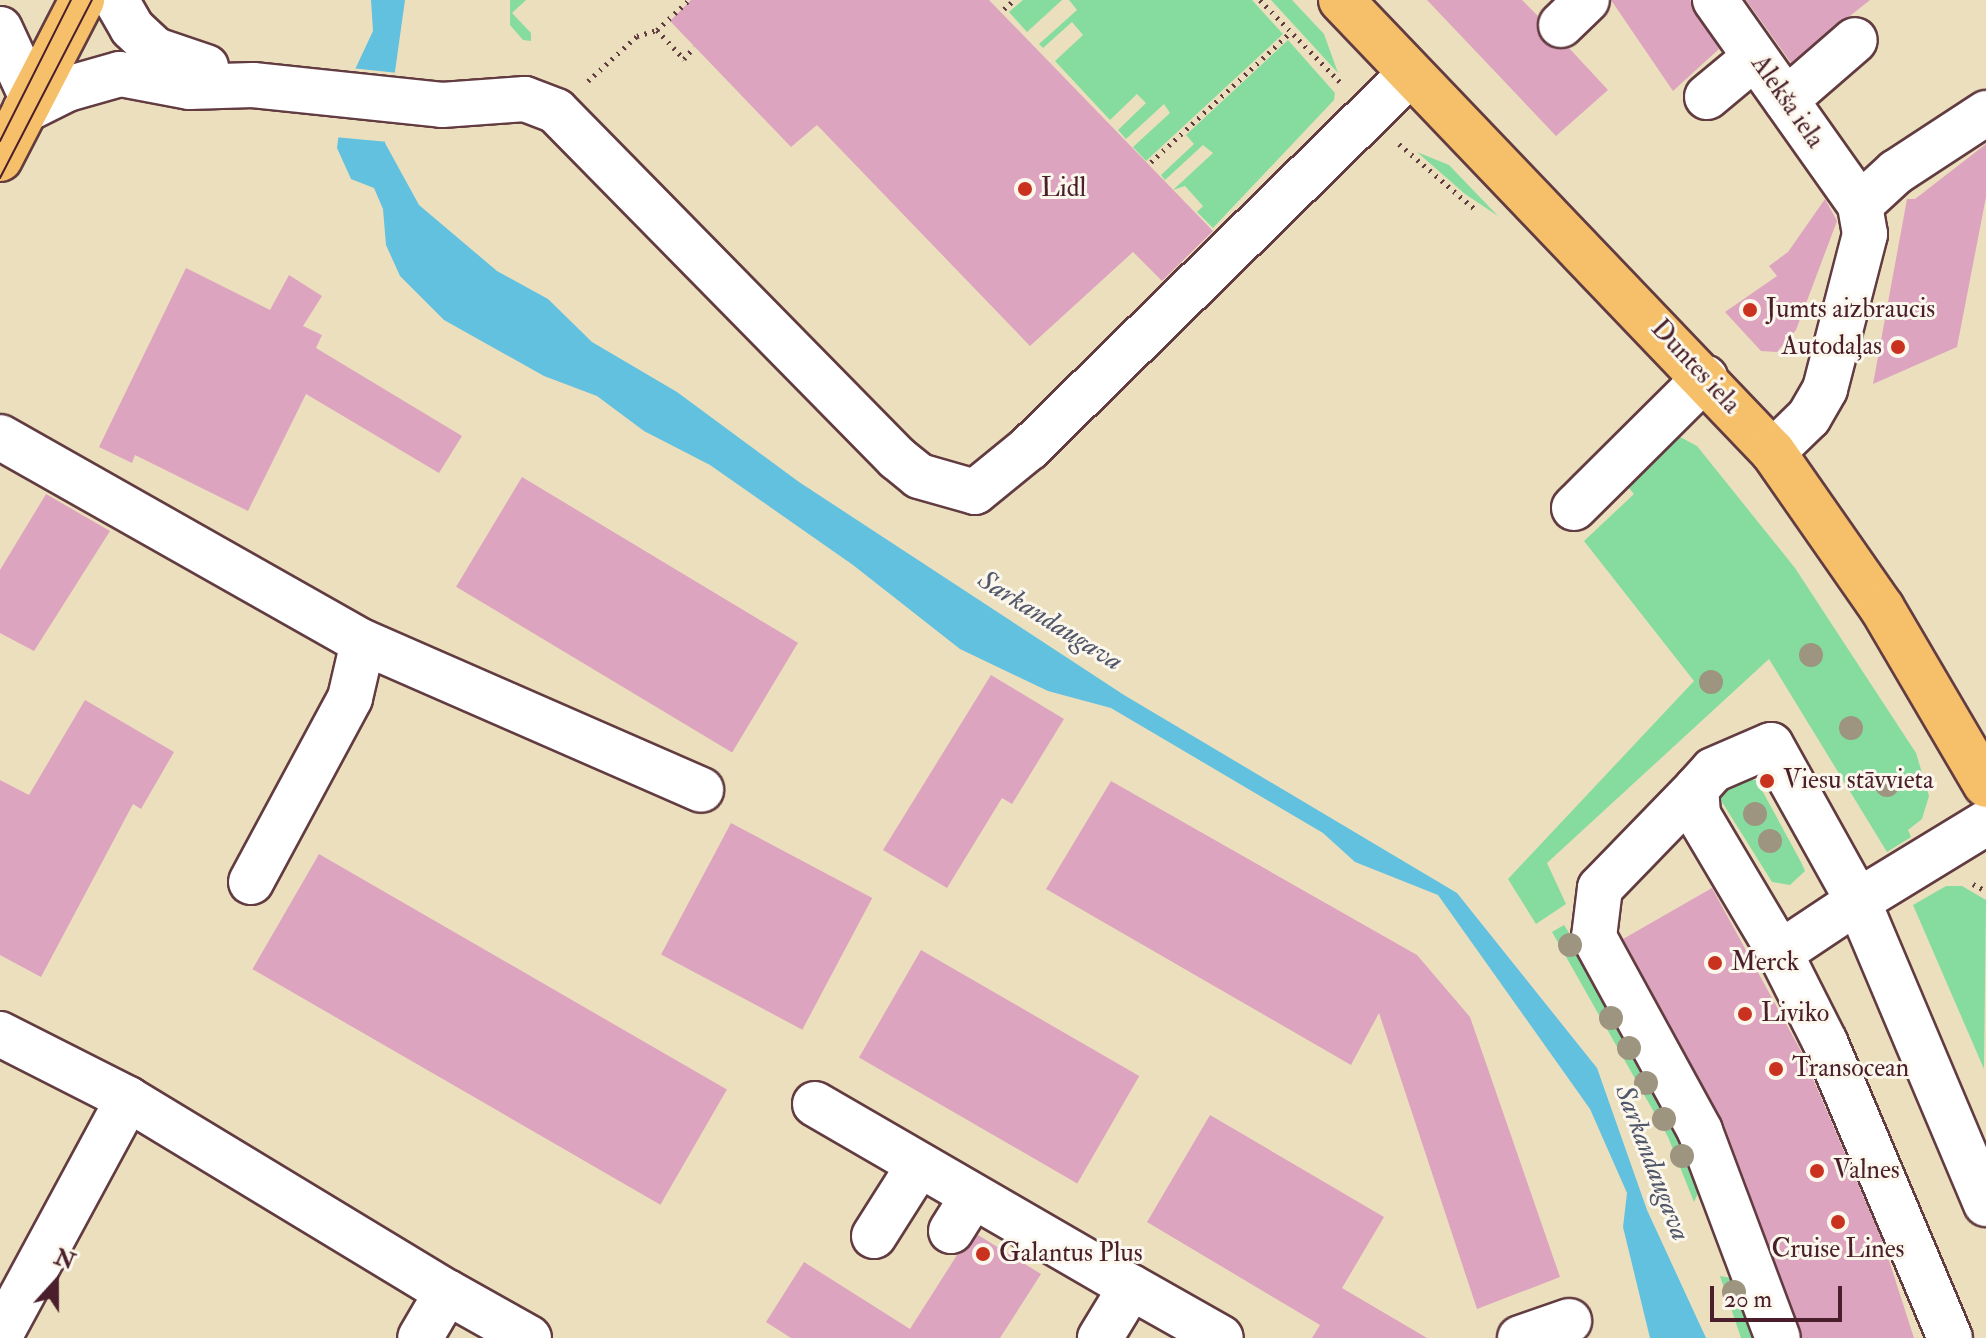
<!DOCTYPE html>
<html>
<head>
<meta charset="utf-8">
<style>
	body { margin:0 }
	#map { position:relative; width:1986px; height:1338px; overflow:hidden; background:#ecdfbe; font-family:"IM FELL Double Pica",serif }
	div>[style] { position:absolute }
	.green>* { inset:0; background:#86dc9f }
	.water>* { inset:0; background:#61c1df }
	.pier>* { inset:0; background:#ecdfbe }
	.building>* { inset:0; background:#dda4bf; transform-origin:0 0 }
	.path>* { height:5px; margin-top:-2.5px; transform-origin:0; background:repeating-linear-gradient(90deg,#623c41 0 2px,transparent 0 8px) }
	.roads { filter:drop-shadow(2px 0 #623c41) drop-shadow(-2px 0 #623c41) drop-shadow(0 2px #623c41) drop-shadow(0 -2px #623c41) }
	.minor>* { height:44px; margin:-22px; padding:0 22px; transform-origin:22px; border-radius:22px; background:#fff }
	.major>* { height:44px; margin:-22px; padding:0 22px; transform-origin:22px; border-radius:22px; background:#f6c06b }
	.tram>* { height:2px; margin:-1px; padding:0 1px; transform-origin:1px; border-radius:1px; background:#4a1f2b }
	.trees>* { width:24px; height:24px; margin:-12px; border-radius:50%; background:#9d9580 }
	.dots>* { width:22px; height:22px; translate:-50% -50%; box-sizing:border-box; border:4px solid #fbf7ec; border-radius:50% }
	span { translate:-50% -50%; white-space:nowrap; text-align:center; line-height:1.15; -webkit-text-stroke:6px #fbf7ec; paint-order:stroke }
	.street-label { font-size:26px; color:#4a1f2b }
	.poi-label { font-size:26px; color:#4a1f2b }
	.left { translate:0 -50%; text-align:left }
	.right { translate:-100% -50%; text-align:right }
	.water-label { font-size:28px; color:#52586a; font-style:italic }
	.north { position:absolute; left:16px; top:1242px; width:80px; height:80px; -webkit-text-stroke:6px #fbf7ec; paint-order:stroke; rotate:21deg; font-size:22px; font-weight:700; line-height:32px; text-align:center; color:#4a1f2b }
	.north::after { content:''; display:block; margin:auto; width:28px; height:36px; background:#4a1f2b; clip-path:polygon(50% 0,100% 100%,50% 72%,0 100%) }
	.scale { position:absolute; left:1710px; top:1286px; width:132px; height:36px; box-sizing:border-box; border:4px solid #4a1f2b; border-top:0; padding-left:10px; font-size:24px; line-height:28px; white-space:nowrap; color:#4a1f2b; -webkit-text-stroke:6px #fbf7ec; paint-order:stroke }
</style>
</head>
<body>
<div id="map">
	<div class="green">
		<i style="clip-path:polygon(510px 0,526px 0,512px 13px,531px 33px,531px 41px,523px 40px,510px 25px)"></i>
		<i style="clip-path:polygon(1023px 0,1062px 0,1027px 32px,1009px 12px)"></i>
		<i style="clip-path:polygon(1069px 0,1252px 0,1283px 34px,1146px 161px,1133px 147px,1170px 113px,1164px 104px,1126px 139px,1118px 130px,1146px 103px,1137px 94px,1110px 120px,1055px 61px,1083px 35px,1072px 22px,1043px 48px,1039px 44px,1077px 10px)"></i>
		<i style="clip-path:polygon(1271px 0,1292px 0,1324px 34px,1338px 73px)"></i>
		<i style="clip-path:polygon(1288px 40px,1335px 93px,1334px 100px,1213px 228px,1197px 212px,1203px 206px,1185px 186px,1173px 190px,1213px 153px,1203px 145px,1165px 180px,1161px 175px,1194px 144px,1186px 135px)"></i>
		<i style="clip-path:polygon(1417px 152px,1449px 165px,1498px 216px,1465px 194px)"></i>
		<i style="clip-path:polygon(1680px 437px,1697px 446px,1795px 568px,1916px 753px,1929px 796px,1922px 819px,1908px 830px,1911px 837px,1887px 852px,1769px 659px,1547px 863px,1566px 904px,1536px 924px,1508px 879px,1694px 681px,1584px 541px,1634px 494px,1623px 481px)"></i>
		<i style="clip-path:polygon(1742px 775px,1757px 781px,1801px 862px,1805px 871px,1790px 885px,1772px 882px,1717px 794px)"></i>
		<i style="clip-path:polygon(1946px 886px,1962px 886px,1986px 900px,1984px 1069px,1913px 905px)"></i>
		<i style="clip-path:polygon(1564px 925px,1600px 980px,1703px 1182px,1694px 1202px,1668px 1137px,1552px 932px)"></i>
		<i style="clip-path:polygon(1720px 1276px,1742px 1280px,1763px 1338px,1741px 1338px)"></i>
	</div>
	<div class="water">
		<i style="clip-path:polygon(371px 0,405px 0,385px 143px,419px 205px,497px 271px,548px 299px,592px 342px,677px 392px,799px 482px,1124px 695px,1457px 893px,1597px 1068px,1647px 1210px,1706px 1338px,1650px 1338px,1623px 1227px,1627px 1193px,1590px 1109px,1438px 895px,1355px 862px,1323px 833px,1111px 708px,1048px 691px,960px 649px,853px 565px,710px 465px,644px 431px,597px 396px,544px 376px,444px 320px,400px 276px,386px 245px,383px 209px,374px 188px,351px 179px,337px 148px,344px 93px,373px 31px)"></i>
	</div>
	<div class="pier">
		<i style="clip-path:polygon(351px 68px,398px 73px,389px 142px,334px 137px,340px 92px)"></i>
	</div>
	<div class="building">
		<i style="clip-path:polygon(691px 0,989px 0,1213px 231px,1162px 281px,1133px 252px,1030px 346px,817px 125px,791px 147px,670px 21px)"></i>
		<i style="clip-path:polygon(1427px 0,1522px 0,1538px 16px,1543px 42px,1555px 49px,1569px 48px,1608px 90px,1556px 136px)"></i>
		<i style="clip-path:polygon(1611px 0,1690px 0,1719px 49px,1673px 91px)"></i>
		<i style="clip-path:polygon(1746px 0,1870px 0,1791px 63px)"></i>
		<i style="clip-path:polygon(1986px 144px,1986px 197px,1957px 347px,1873px 384px,1907px 199px,1915px 199px)"></i>
		<i style="clip-path:polygon(1825px 199px,1837px 221px,1796px 330px,1777px 352px,1761px 351px,1725px 312px,1777px 276px,1769px 266px,1788px 252px)"></i>
		<i style="clip-path:polygon(186px 268px,270px 310px,289px 275px,322px 296px,303px 326px,322px 335px,316px 348px,462px 436px,439px 473px,306px 394px,248px 511px,135px 455px,132px 463px,99px 447px)"></i>
		<i style="left:522px;top:477px;width:322px;height:128px;rotate:31deg"></i>
		<i style="clip-path:polygon(46px 494px,110px 531px,34px 651px,0 633px,0 570px)"></i>
		<i style="clip-path:polygon(991px 675px,1064px 719px,1012px 804px,1002px 798px,947px 888px,883px 850px)"></i>
		<i style="clip-path:polygon(85px 700px,174px 752px,141px 809px,133px 804px,41px 977px,0 955px,0 780px,29px 795px)"></i>
		<i style="clip-path:polygon(1111px 781px,1417px 955px,1470px 1017px,1560px 1277px,1477px 1309px,1379px 1013px,1351px 1065px,1046px 889px)"></i>
		<i style="left:731px;top:823px;width:160px;height:149px;rotate:28deg"></i>
		<i style="left:319px;top:854px;width:471px;height:133px;rotate:30deg"></i>
		<i style="clip-path:polygon(1712px 888px,1802px 1053px,1884px 1245px,1914px 1338px,1802px 1338px,1723px 1122px,1623px 939px)"></i>
		<i style="left:921px;top:950px;width:252px;height:124px;rotate:30deg"></i>
		<i style="clip-path:polygon(1210px 1115px,1384px 1217px,1342px 1288px,1427px 1338px,1312px 1338px,1320px 1325px,1147px 1222px)"></i>
		<i style="clip-path:polygon(978px 1235px,1041px 1274px,1000px 1338px,791px 1338px,766px 1322px,804px 1262px,910px 1329px,957px 1255px)"></i>
	</div>
	<div class="path">
		<i style="left:1260px;top:0;width:115px;rotate:45.7deg"></i>
		<i style="left:1004px;top:9px;width:13px;rotate:-42deg"></i>
		<i style="left:657px;top:30px;width:40px;rotate:47deg"></i>
		<i style="left:684px;top:59px;width:16px;rotate:-50deg"></i>
		<i style="left:588px;top:81px;width:67px;rotate:-42.6deg"></i>
		<i style="left:637px;top:36px;width:21px;rotate:-17deg"></i>
		<i style="left:657px;top:30px;width:44px;rotate:-43.2deg"></i>
		<i style="left:1399px;top:144px;width:101px;rotate:40.6deg"></i>
		<i style="left:1151px;top:162px;width:190px;rotate:-42.9deg"></i>
		<i style="left:1973px;top:884px;width:15px;rotate:28deg"></i>
	</div>
	<div class="roads">
		<div class="minor">
			<i style="left:116px;top:0;width:32px;rotate:60deg"></i>
			<i style="left:132px;top:28px;width:33px;rotate:43deg"></i>
			<i style="left:156px;top:50px;width:53px;rotate:18.8deg"></i>
			<i style="left:1715px;top:0;width:251px;rotate:54.7deg"></i>
			<i style="left:1561px;top:25px;width:36px;rotate:-44deg"></i>
			<i style="left:0;top:29px;width:76px;rotate:65.1deg"></i>
			<i style="left:1707px;top:97px;width:62px;rotate:-39.8deg"></i>
			<i style="left:1786px;top:100px;width:91px;rotate:-41deg"></i>
			<i style="left:25px;top:110px;width:47px;rotate:-26.6deg"></i>
			<i style="left:67px;top:89px;width:55px;rotate:-15.8deg"></i>
			<i style="left:120px;top:74px;width:70px;rotate:10.7deg"></i>
			<i style="left:189px;top:87px;width:64px;rotate:-1.8deg"></i>
			<i style="left:253px;top:85px;width:190px;rotate:6deg"></i>
			<i style="left:442px;top:105px;width:83px;rotate:-4.1deg"></i>
			<i style="left:525px;top:99px;width:33px;rotate:21deg"></i>
			<i style="left:556px;top:111px;width:487px;rotate:45.5deg"></i>
			<i style="left:897px;top:458px;width:28px;rotate:39deg"></i>
			<i style="left:919px;top:476px;width:58px;rotate:15.9deg"></i>
			<i style="left:975px;top:492px;width:70px;rotate:-39.2deg"></i>
			<i style="left:1029px;top:448px;width:532px;rotate:-44.47deg"></i>
			<i style="left:0;top:437px;width:417px;rotate:29.5deg"></i>
			<i style="left:363px;top:642px;width:369px;rotate:23.6deg"></i>
			<i style="left:1773px;top:452px;width:50px;rotate:-44.2deg"></i>
			<i style="left:1809px;top:417px;width:32px;rotate:-60deg"></i>
			<i style="left:1825px;top:389px;width:160px;rotate:-75.5deg"></i>
			<i style="left:1865px;top:234px;width:29px;rotate:-100deg"></i>
			<i style="left:1860px;top:205px;width:49px;rotate:-42.5deg"></i>
			<i style="left:1896px;top:172px;width:108px;rotate:-33.2deg"></i>
			<i style="left:1574px;top:508px;width:185px;rotate:-44.8deg"></i>
			<i style="left:1696px;top:789px;width:138px;rotate:134.1deg"></i>
			<i style="left:1600px;top:888px;width:49px;rotate:97deg"></i>
			<i style="left:1594px;top:937px;width:221px;rotate:61.3deg"></i>
			<i style="left:1700px;top:1131px;width:221px;rotate:69.4deg"></i>
			<i style="left:1986px;top:823px;width:150px;rotate:148.6deg"></i>
			<i style="left:1858px;top:901px;width:94px;rotate:146.3deg"></i>
			<i style="left:1780px;top:953px;width:161px;rotate:-120.7deg"></i>
			<i style="left:1698px;top:815px;width:26px;rotate:-94deg"></i>
			<i style="left:1696px;top:789px;width:25px;rotate:-48deg"></i>
			<i style="left:1713px;top:770px;width:63px;rotate:-23.3deg"></i>
			<i style="left:1771px;top:745px;width:179px;rotate:60.9deg"></i>
			<i style="left:1858px;top:901px;width:329px;rotate:67.1deg"></i>
			<i style="left:251px;top:882px;width:209px;rotate:-61.7deg"></i>
			<i style="left:350px;top:698px;width:57px;rotate:-76.9deg"></i>
			<i style="left:1780px;top:953px;width:100px;rotate:63.2deg"></i>
			<i style="left:1825px;top:1042px;width:321px;rotate:67.1deg"></i>
			<i style="left:0;top:1034px;width:144px;rotate:26.9deg"></i>
			<i style="left:128px;top:1099px;width:269px;rotate:118.4deg"></i>
			<i style="left:128px;top:1099px;width:373px;rotate:31.2deg"></i>
			<i style="left:447px;top:1292px;width:53px;rotate:120.4deg"></i>
			<i style="left:815px;top:1104px;width:365px;rotate:30.1deg"></i>
			<i style="left:1131px;top:1287px;width:60px;rotate:121.3deg"></i>
			<i style="left:951px;top:1231px;width:41px;rotate:-57.8deg"></i>
			<i style="left:874px;top:1236px;width:84px;rotate:-57.6deg"></i>
			<i style="left:1131px;top:1287px;width:103px;rotate:29.5deg"></i>
			<i style="left:447px;top:1292px;width:94px;rotate:29.3deg"></i>
			<i style="left:1520px;top:1338px;width:52px;rotate:-19.1deg"></i>
		</div>
		<div class="major">
			<i style="left:1341px;top:0;width:625px;rotate:46.3deg"></i>
			<i style="left:1773px;top:452px;width:190px;rotate:55.1deg"></i>
			<i style="left:1882px;top:608px;width:205px;rotate:59.6deg"></i>
			<i style="left:0;top:159px;width:179px;rotate:-62.7deg"></i>
		</div>
	</div>
	<div class="tram">
		<i style="left:0;top:141px;width:158px;rotate:-63.3deg"></i>
		<i style="left:0;top:178px;width:200px;rotate:-62.7deg"></i>
	</div>
	<div class="trees">
		<i style="left:1811px;top:655px"></i>
		<i style="left:1711px;top:682px"></i>
		<i style="left:1851px;top:728px"></i>
		<i style="left:1887px;top:785px"></i>
		<i style="left:1755px;top:814px"></i>
		<i style="left:1770px;top:841px"></i>
		<i style="left:1570px;top:945px"></i>
		<i style="left:1611px;top:1018px"></i>
		<i style="left:1629px;top:1048px"></i>
		<i style="left:1646px;top:1083px"></i>
		<i style="left:1664px;top:1119px"></i>
		<i style="left:1682px;top:1156px"></i>
		<i style="left:1734px;top:1292px"></i>
	</div>
	<div class="dots">
		<i style="left:1025px;top:189px;background:#c8321e"></i>
		<i style="left:1750px;top:310px;background:#c8321e"></i>
		<i style="left:1898px;top:347px;background:#c8321e"></i>
		<i style="left:1767px;top:781px;background:#c8321e"></i>
		<i style="left:1715px;top:963px;background:#c8321e"></i>
		<i style="left:1745px;top:1014px;background:#c8321e"></i>
		<i style="left:1776px;top:1069px;background:#c8321e"></i>
		<i style="left:1817px;top:1171px;background:#c8321e"></i>
		<i style="left:1838px;top:1222px;background:#c8321e"></i>
		<i style="left:983px;top:1254px;background:#c8321e"></i>
	</div>
	<div class="street-label">
		<span style="left:1787px;top:102px;rotate:55deg">Alekša iela</span>
		<span style="left:1695px;top:367px;rotate:47deg">Duntes iela</span>
	</div>
	<div class="poi-label">
		<span class="left" style="left:1041px;top:189px">Lidl</span>
		<span class="left" style="left:1766px;top:310px">Jumts aizbraucis</span>
		<span class="right" style="left:1882px;top:347px">Autodaļas</span>
		<span class="left" style="left:1783px;top:781px">Viesu stāvvieta</span>
		<span class="left" style="left:1731px;top:963px">Merck</span>
		<span class="left" style="left:1761px;top:1014px">Liviko</span>
		<span class="left" style="left:1792px;top:1069px">Transocean</span>
		<span class="left" style="left:1833px;top:1171px">Valnes</span>
		<span style="left:1838px;top:1250px">Cruise Lines</span>
		<span class="left" style="left:999px;top:1254px">Galantus Plus</span>
	</div>
	<div class="water-label">
		<span style="left:1050px;top:621px;rotate:32deg">Sarkandaugava</span>
		<span style="left:1652px;top:1163px;rotate:69deg">Sarkandaugava</span>
	</div>
	<div class="north">N</div>
	<div class="scale">20 m</div>
</div>
</body>
</html>
